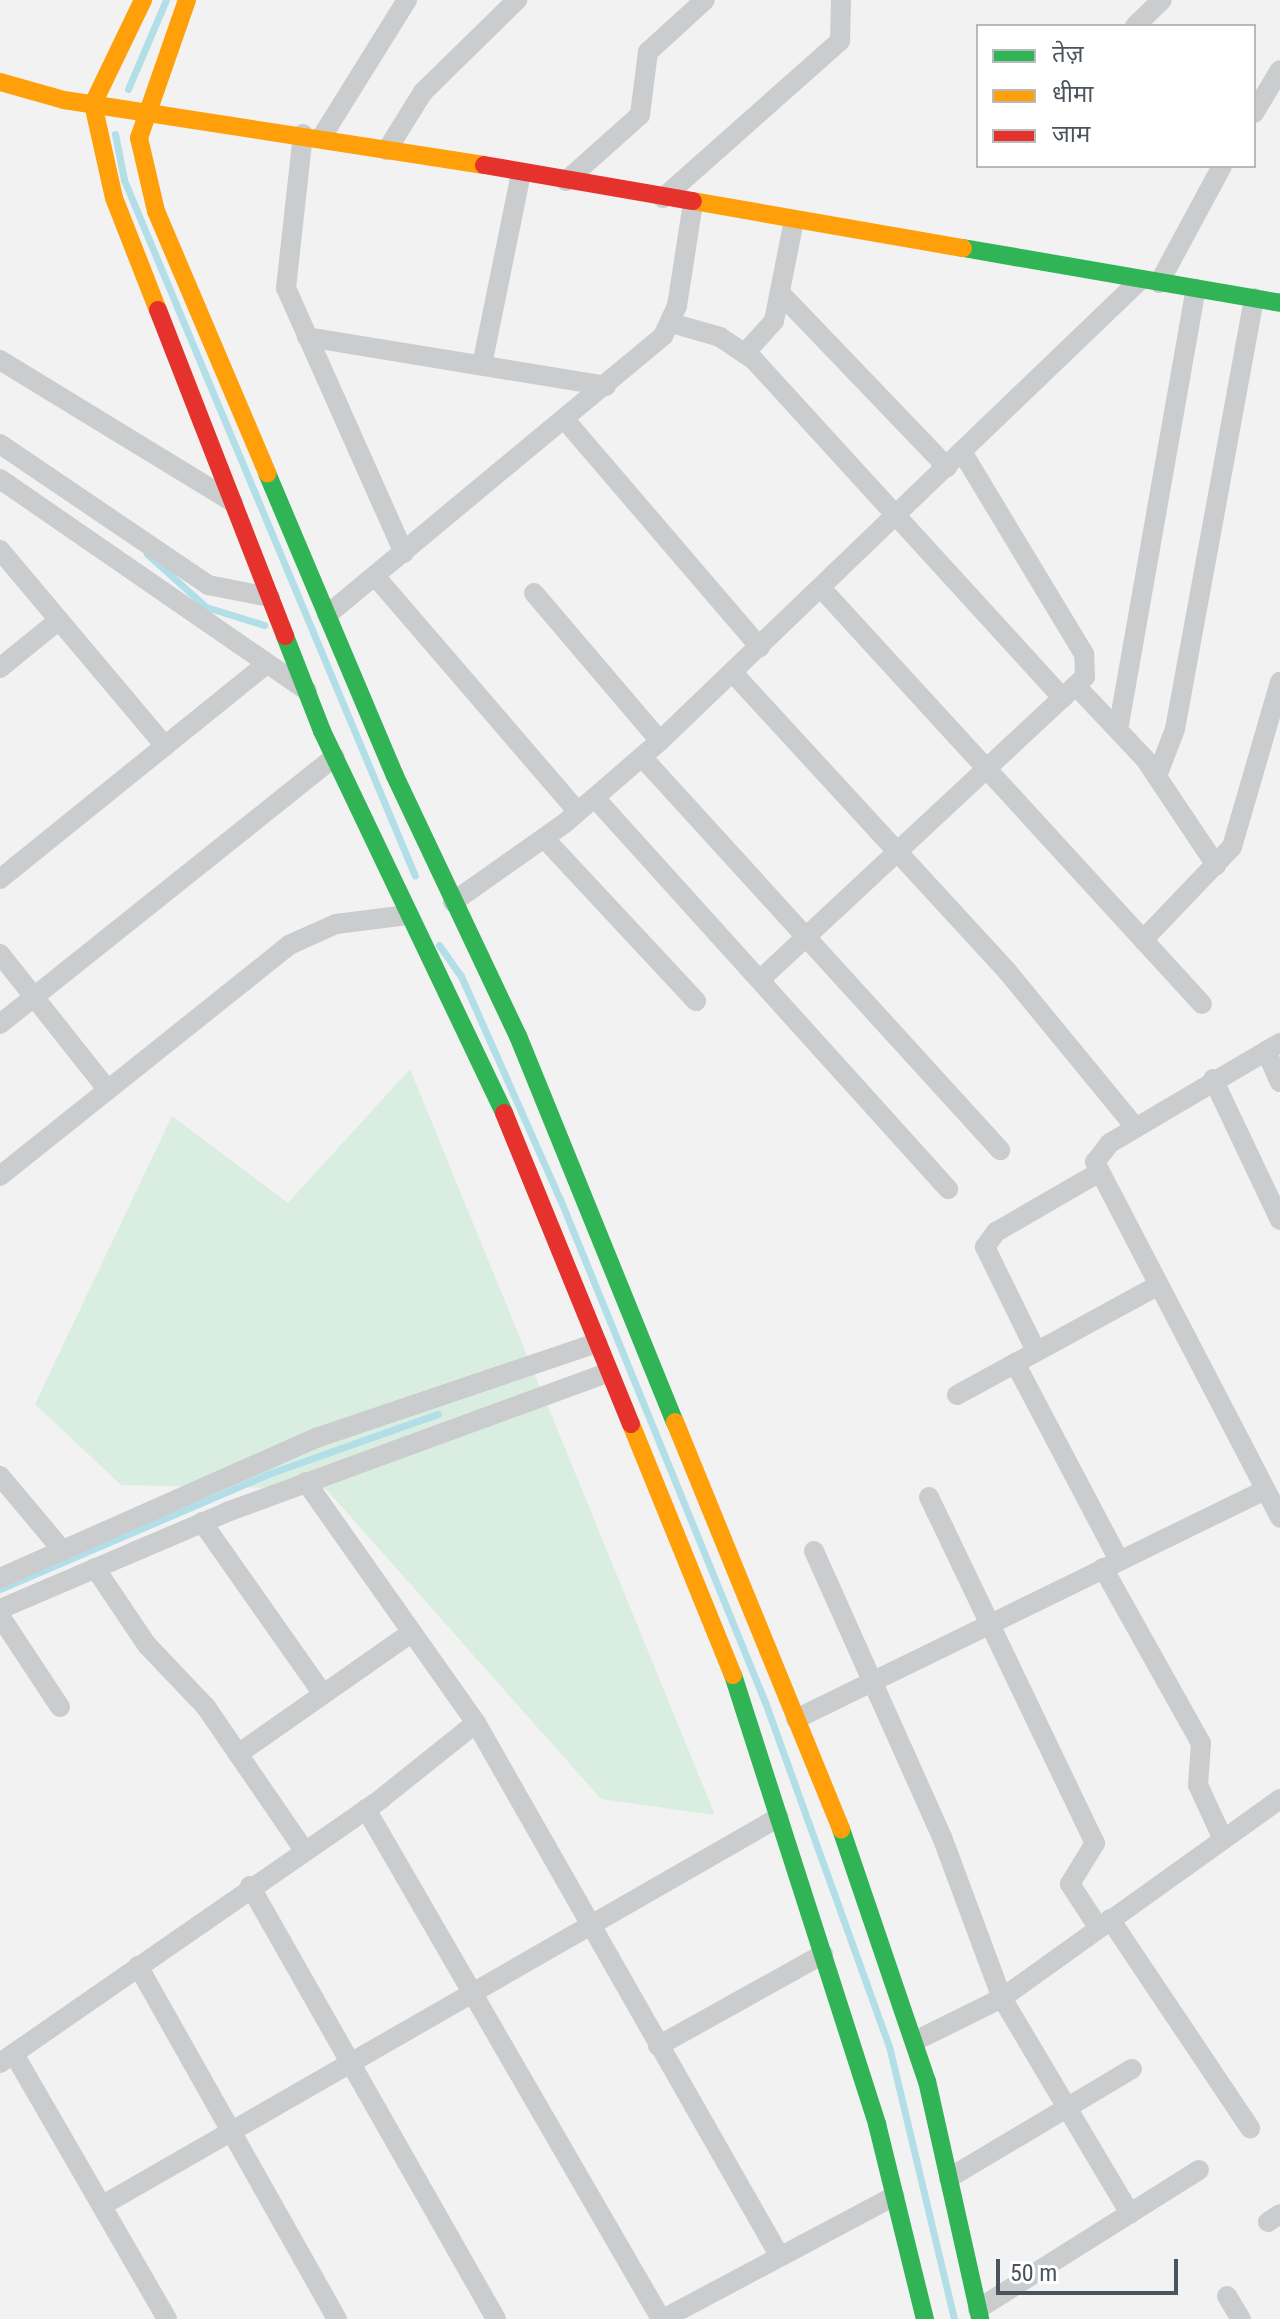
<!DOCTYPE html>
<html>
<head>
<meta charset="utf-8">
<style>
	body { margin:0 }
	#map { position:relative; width:1280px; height:2319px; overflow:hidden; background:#f2f2f2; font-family:"Roboto Condensed","Noto Sans Devanagari",sans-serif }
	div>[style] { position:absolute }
	.green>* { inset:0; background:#d9eee0 }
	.stream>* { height:7px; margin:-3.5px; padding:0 3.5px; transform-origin:3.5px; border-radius:3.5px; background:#b2dee8 }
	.street>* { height:20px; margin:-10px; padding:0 10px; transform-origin:10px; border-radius:10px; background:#cacccd }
	.fast>* { height:18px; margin:-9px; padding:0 9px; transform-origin:9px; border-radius:9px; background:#30b455 }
	.slow>* { height:18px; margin:-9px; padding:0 9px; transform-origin:9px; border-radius:9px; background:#ff9f0a }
	.jam>* { height:18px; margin:-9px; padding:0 9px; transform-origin:9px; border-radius:9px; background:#e5322d }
	span { translate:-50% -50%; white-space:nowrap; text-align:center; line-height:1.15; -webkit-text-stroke:7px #fff; paint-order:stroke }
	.legend { position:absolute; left:976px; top:24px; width:280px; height:144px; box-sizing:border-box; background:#fff; border:2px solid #b7bbbe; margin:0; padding:10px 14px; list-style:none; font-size:24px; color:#4b545c }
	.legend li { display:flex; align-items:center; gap:16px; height:40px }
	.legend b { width:40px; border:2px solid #b7bbbe }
	.scale { position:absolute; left:996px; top:2259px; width:182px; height:36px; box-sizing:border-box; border:4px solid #4b545c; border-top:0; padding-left:10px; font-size:24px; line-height:28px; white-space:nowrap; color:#4b545c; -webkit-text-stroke:6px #fff; paint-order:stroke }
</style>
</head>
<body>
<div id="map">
	<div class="green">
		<i style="clip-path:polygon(410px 1069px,715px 1815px,601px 1799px,326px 1489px,121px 1485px,35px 1404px,172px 1116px,288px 1203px)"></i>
	</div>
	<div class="stream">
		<i style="left:128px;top:89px;width:97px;rotate:-66.9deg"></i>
		<i style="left:115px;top:134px;width:47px;rotate:78.9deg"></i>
		<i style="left:124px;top:180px;width:754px;rotate:67.31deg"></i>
		<i style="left:147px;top:554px;width:79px;rotate:41.9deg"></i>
		<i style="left:206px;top:607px;width:61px;rotate:17.2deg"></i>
		<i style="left:439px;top:945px;width:38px;rotate:55deg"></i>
		<i style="left:461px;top:976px;width:244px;rotate:66.1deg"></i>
		<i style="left:560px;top:1199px;width:543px;rotate:67.83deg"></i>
		<i style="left:765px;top:1702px;width:366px;rotate:70.2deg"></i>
		<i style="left:889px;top:2046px;width:281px;rotate:76.6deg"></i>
		<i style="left:0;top:1589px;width:295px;rotate:-23.2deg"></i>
		<i style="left:271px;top:1473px;width:177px;rotate:-19.5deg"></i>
	</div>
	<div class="street">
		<i style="left:1135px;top:26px;width:37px;rotate:-44deg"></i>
		<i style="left:1254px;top:113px;width:50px;rotate:-58.8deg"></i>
		<i style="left:303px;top:134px;width:155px;rotate:96.3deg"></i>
		<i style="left:286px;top:288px;width:290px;rotate:66deg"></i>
		<i style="left:321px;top:138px;width:163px;rotate:-58.1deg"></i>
		<i style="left:387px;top:150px;width:68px;rotate:-58.2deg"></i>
		<i style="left:423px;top:92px;width:132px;rotate:-44.4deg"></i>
		<i style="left:566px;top:181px;width:99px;rotate:-41.7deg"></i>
		<i style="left:640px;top:115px;width:64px;rotate:-82.8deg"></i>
		<i style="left:648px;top:52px;width:77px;rotate:-42.4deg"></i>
		<i style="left:663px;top:198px;width:237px;rotate:-41.6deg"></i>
		<i style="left:840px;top:41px;width:41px;rotate:-88.6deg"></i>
		<i style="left:1159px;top:283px;width:133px;rotate:-61.7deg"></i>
		<i style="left:781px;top:294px;width:240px;rotate:46.2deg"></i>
		<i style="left:671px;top:323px;width:51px;rotate:15.9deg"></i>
		<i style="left:720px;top:337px;width:41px;rotate:34.1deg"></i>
		<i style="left:754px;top:360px;width:458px;rotate:47.6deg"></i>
		<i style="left:307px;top:337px;width:303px;rotate:9.3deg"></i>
		<i style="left:745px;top:353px;width:43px;rotate:-47.8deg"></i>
		<i style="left:774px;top:321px;width:103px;rotate:-78.8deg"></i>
		<i style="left:0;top:360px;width:273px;rotate:31.4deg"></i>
		<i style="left:482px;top:365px;width:195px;rotate:-78.5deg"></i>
		<i style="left:566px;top:421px;width:298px;rotate:49.4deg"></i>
		<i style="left:0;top:444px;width:251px;rotate:34.1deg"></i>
		<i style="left:208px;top:585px;width:63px;rotate:11deg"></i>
		<i style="left:0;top:479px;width:373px;rotate:34.6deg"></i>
		<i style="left:0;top:550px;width:256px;rotate:49.9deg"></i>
		<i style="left:375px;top:576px;width:311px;rotate:49.3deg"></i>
		<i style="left:821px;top:588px;width:564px;rotate:47.51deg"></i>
		<i style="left:534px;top:593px;width:194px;rotate:49.6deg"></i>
		<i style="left:327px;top:615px;width:437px;rotate:-39.7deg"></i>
		<i style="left:663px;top:336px;width:33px;rotate:-65deg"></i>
		<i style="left:677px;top:306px;width:104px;rotate:-81.2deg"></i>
		<i style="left:0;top:668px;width:76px;rotate:-39.1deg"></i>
		<i style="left:733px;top:673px;width:405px;rotate:47.4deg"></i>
		<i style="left:1007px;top:971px;width:202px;rotate:50.6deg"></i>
		<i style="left:1077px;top:687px;width:99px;rotate:46.6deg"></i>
		<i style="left:1145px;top:759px;width:128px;rotate:56.2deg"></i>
		<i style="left:1118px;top:730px;width:448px;rotate:-80deg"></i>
		<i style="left:642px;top:757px;width:532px;rotate:47.67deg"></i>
		<i style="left:1157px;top:776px;width:50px;rotate:-69deg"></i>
		<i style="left:1175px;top:729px;width:438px;rotate:-79.6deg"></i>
		<i style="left:595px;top:798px;width:527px;rotate:47.92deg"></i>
		<i style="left:544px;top:838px;width:223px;rotate:47deg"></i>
		<i style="left:0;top:879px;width:342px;rotate:-38.9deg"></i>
		<i style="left:453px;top:902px;width:137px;rotate:-35.2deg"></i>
		<i style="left:565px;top:823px;width:125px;rotate:-40.8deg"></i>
		<i style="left:660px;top:741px;width:666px;rotate:-43.84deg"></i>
		<i style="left:1143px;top:940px;width:129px;rotate:-46.3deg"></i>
		<i style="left:1232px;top:847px;width:172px;rotate:-73.8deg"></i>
		<i style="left:0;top:954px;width:172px;rotate:51.6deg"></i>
		<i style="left:763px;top:977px;width:440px;rotate:-43deg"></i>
		<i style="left:1085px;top:677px;width:23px;rotate:-92deg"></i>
		<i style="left:1084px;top:654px;width:236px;rotate:-121.1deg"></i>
		<i style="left:0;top:1024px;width:428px;rotate:-38.6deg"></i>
		<i style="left:1280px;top:1043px;width:197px;rotate:149.5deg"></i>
		<i style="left:1110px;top:1143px;width:24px;rotate:128deg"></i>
		<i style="left:1095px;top:1162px;width:401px;rotate:62.5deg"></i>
		<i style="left:1266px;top:1051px;width:34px;rotate:66deg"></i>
		<i style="left:1213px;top:1079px;width:156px;rotate:64.6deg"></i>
		<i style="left:0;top:1176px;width:370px;rotate:-38.6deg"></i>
		<i style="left:289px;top:945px;width:51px;rotate:-24.1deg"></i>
		<i style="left:336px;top:924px;width:72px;rotate:-7.2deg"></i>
		<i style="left:1036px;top:1351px;width:116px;rotate:-116.1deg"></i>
		<i style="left:985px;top:1247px;width:19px;rotate:-54deg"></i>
		<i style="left:996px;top:1232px;width:116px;rotate:-30.1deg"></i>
		<i style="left:1015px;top:1363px;width:223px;rotate:62.2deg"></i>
		<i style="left:957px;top:1395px;width:228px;rotate:-28.6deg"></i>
		<i style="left:0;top:1476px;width:98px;rotate:50deg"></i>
		<i style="left:306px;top:1482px;width:295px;rotate:54.8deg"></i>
		<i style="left:476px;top:1723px;width:612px;rotate:60.34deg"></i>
		<i style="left:929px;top:1497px;width:384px;rotate:64.4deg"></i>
		<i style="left:1095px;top:1843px;width:48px;rotate:121.4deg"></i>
		<i style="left:1070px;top:1884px;width:51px;rotate:56.9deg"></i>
		<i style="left:202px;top:1522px;width:210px;rotate:54.9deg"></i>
		<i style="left:814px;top:1551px;width:313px;rotate:65.9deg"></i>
		<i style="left:942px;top:1837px;width:172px;rotate:69.6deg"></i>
		<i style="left:1002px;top:1998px;width:251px;rotate:59.3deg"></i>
		<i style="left:95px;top:1568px;width:93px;rotate:56deg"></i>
		<i style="left:147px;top:1645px;width:86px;rotate:46.4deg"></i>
		<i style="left:206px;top:1707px;width:173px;rotate:55.6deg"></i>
		<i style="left:1103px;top:1568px;width:201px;rotate:60.8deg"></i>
		<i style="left:1201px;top:1743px;width:42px;rotate:94.1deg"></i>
		<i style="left:1198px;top:1785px;width:60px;rotate:65.2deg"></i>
		<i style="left:0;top:1578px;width:346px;rotate:-23.9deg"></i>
		<i style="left:316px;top:1438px;width:297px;rotate:-18.7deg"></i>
		<i style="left:0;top:1609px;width:247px;rotate:-23.1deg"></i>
		<i style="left:227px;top:1512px;width:407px;rotate:-20.1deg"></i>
		<i style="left:0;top:1616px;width:109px;rotate:56.6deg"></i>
		<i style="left:796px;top:1719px;width:522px;rotate:-26.03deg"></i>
		<i style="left:238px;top:1754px;width:211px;rotate:-35deg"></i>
		<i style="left:366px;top:1809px;width:589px;rotate:59.95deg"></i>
		<i style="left:250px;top:1886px;width:498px;rotate:60.4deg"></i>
		<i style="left:1110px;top:1919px;width:252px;rotate:56.2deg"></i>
		<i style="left:138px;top:1966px;width:405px;rotate:60.6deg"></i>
		<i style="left:915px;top:2041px;width:97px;rotate:-26.3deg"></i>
		<i style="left:1002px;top:1998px;width:342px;rotate:-35.6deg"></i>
		<i style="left:658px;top:2046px;width:189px;rotate:-29.1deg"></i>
		<i style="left:14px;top:2054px;width:306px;rotate:60deg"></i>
		<i style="left:0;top:2063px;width:465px;rotate:-34.7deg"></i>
		<i style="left:382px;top:1798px;width:120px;rotate:-38.6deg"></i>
		<i style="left:949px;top:2178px;width:213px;rotate:-30.8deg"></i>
		<i style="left:103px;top:2205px;width:779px;rotate:-29.85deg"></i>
		<i style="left:1268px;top:2222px;width:14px;rotate:-34deg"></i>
		<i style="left:1227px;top:2296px;width:27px;rotate:59deg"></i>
		<i style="left:978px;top:2309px;width:261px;rotate:-32.2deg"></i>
		<i style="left:663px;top:2319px;width:262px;rotate:-28deg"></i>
	</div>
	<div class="fast">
		<i style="left:963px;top:248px;width:322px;rotate:9.8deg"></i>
		<i style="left:267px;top:473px;width:329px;rotate:67.1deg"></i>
		<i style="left:395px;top:776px;width:288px;rotate:64.7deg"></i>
		<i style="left:518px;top:1036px;width:417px;rotate:67.9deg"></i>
		<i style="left:285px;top:636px;width:102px;rotate:68.7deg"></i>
		<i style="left:322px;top:731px;width:423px;rotate:64.5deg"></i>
		<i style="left:733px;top:1675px;width:472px;rotate:72.2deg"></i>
		<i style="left:877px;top:2124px;width:201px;rotate:76.2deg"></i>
		<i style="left:841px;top:1829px;width:266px;rotate:71.2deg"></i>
		<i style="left:927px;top:2081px;width:244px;rotate:77.4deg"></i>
	</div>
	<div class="slow">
		<i style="left:143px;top:0;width:115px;rotate:115.7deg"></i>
		<i style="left:93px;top:104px;width:96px;rotate:77.4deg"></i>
		<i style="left:114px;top:198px;width:120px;rotate:68.6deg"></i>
		<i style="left:187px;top:0;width:146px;rotate:109.2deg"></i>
		<i style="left:139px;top:138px;width:75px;rotate:76.9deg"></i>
		<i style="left:156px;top:211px;width:285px;rotate:67deg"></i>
		<i style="left:0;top:82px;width:66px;rotate:15.7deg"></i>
		<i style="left:64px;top:100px;width:425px;rotate:8.8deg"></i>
		<i style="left:693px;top:201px;width:274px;rotate:9.9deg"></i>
		<i style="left:675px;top:1422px;width:440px;rotate:67.8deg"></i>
		<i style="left:631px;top:1424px;width:271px;rotate:67.9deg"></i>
	</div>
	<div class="jam">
		<i style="left:484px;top:165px;width:212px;rotate:9.8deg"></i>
		<i style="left:158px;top:310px;width:350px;rotate:68.7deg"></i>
		<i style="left:504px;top:1113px;width:336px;rotate:67.8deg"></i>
	</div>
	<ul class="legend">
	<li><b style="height:10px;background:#30b455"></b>तेज़</li>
	<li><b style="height:10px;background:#ff9f0a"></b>धीमा</li>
	<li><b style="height:10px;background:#e5322d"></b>जाम</li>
	</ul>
	<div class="scale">50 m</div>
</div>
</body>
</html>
